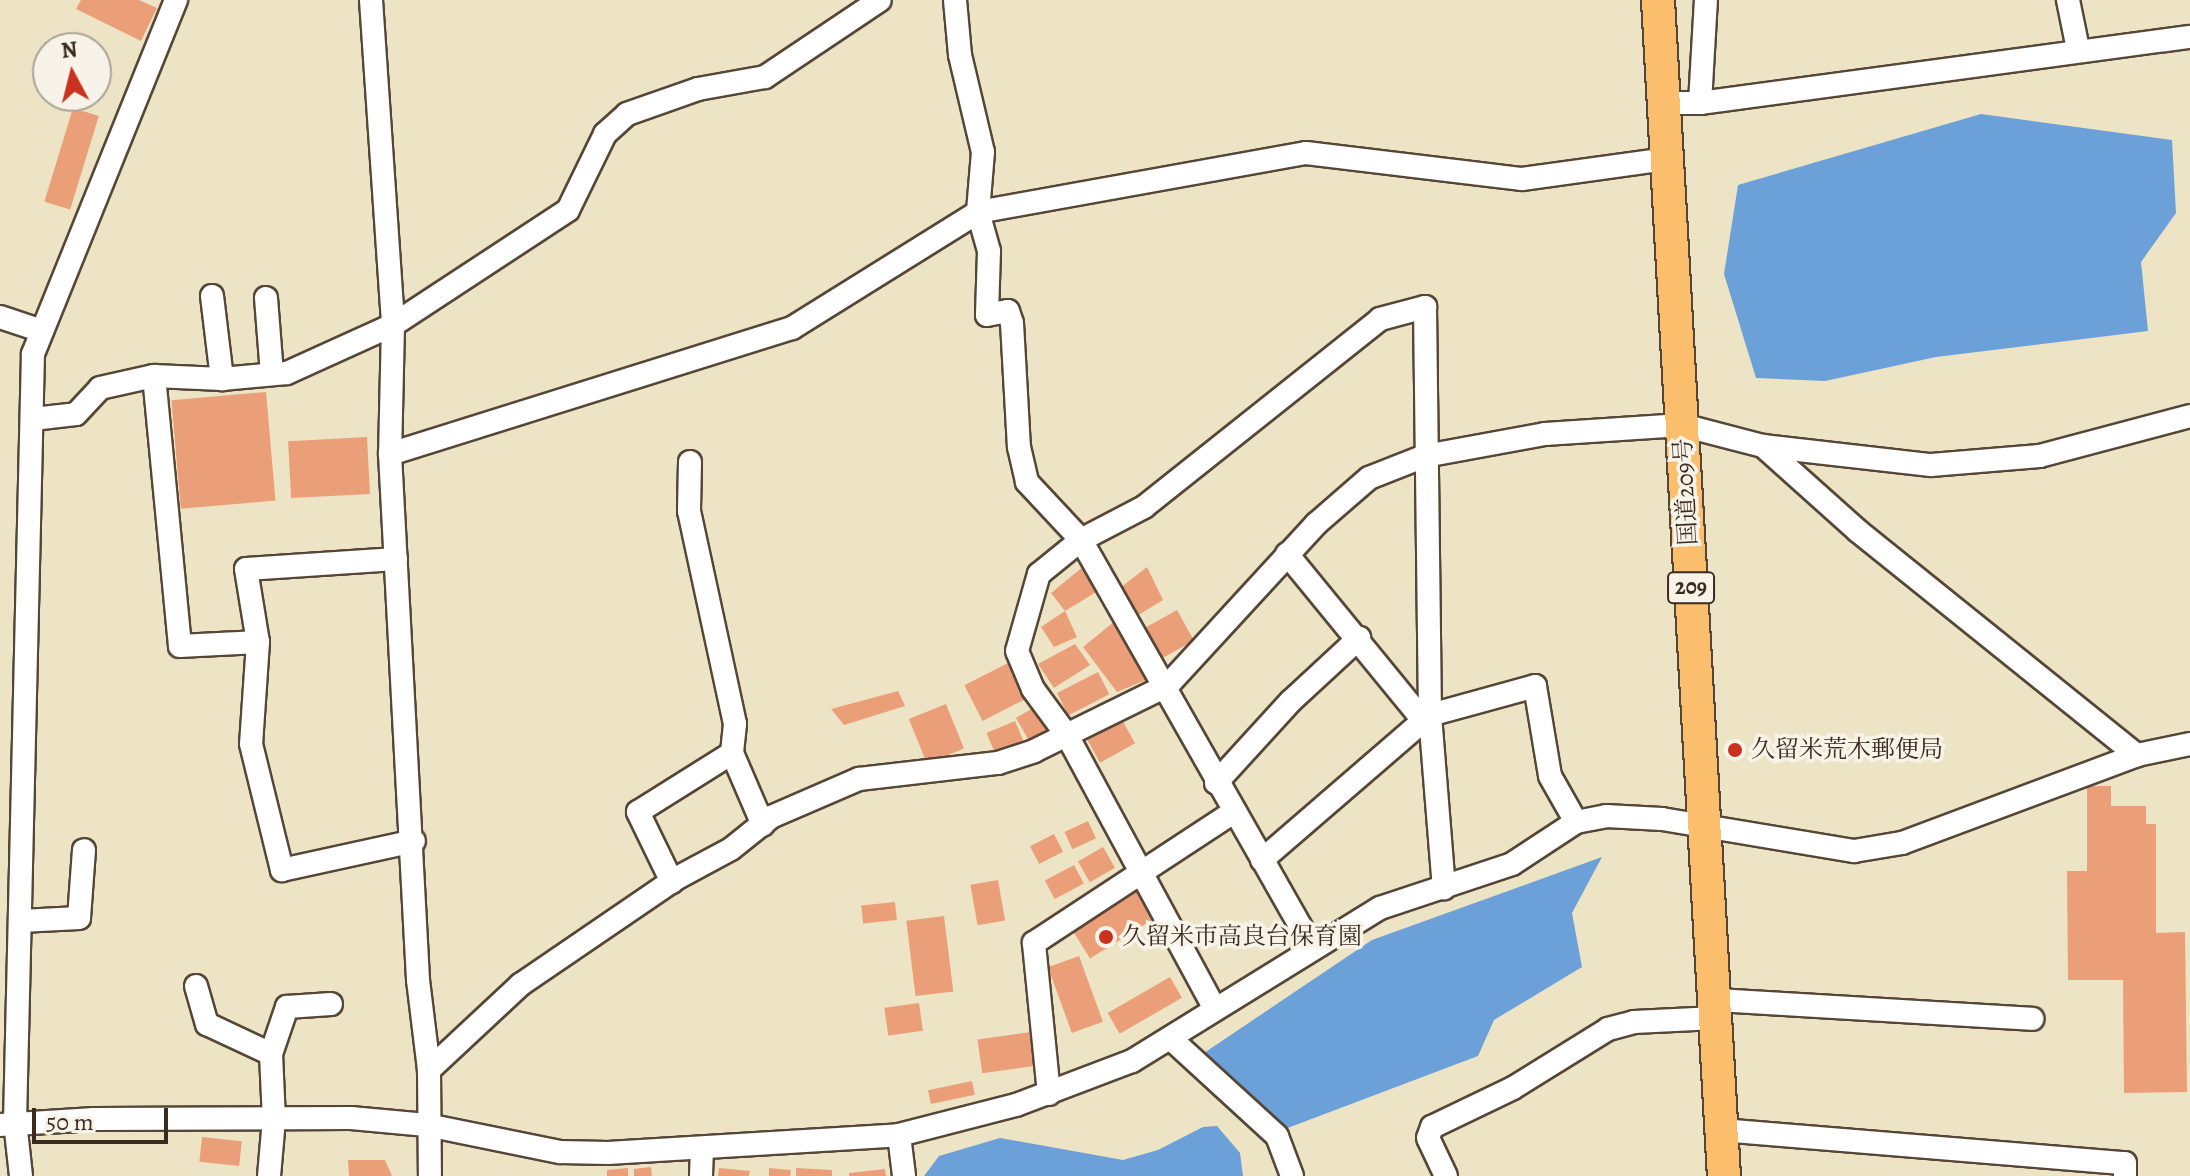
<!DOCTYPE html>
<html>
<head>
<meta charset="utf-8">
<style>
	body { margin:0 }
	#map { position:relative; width:2190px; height:1176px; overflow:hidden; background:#ede4c5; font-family:Alegreya,"Noto Serif JP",serif }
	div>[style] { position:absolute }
	.water>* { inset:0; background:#6ca0d8 }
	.building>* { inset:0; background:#eb9f79; transform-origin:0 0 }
	.roads { filter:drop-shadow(2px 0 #564637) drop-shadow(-2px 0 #564637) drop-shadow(0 2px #564637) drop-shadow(0 -2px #564637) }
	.minor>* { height:22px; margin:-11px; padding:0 11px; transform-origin:11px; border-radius:11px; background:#fff }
	.highway>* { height:32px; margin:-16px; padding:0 16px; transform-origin:16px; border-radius:16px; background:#fabe6d }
	.dots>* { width:22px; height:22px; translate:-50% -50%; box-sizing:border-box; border:4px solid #f7f3e8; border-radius:50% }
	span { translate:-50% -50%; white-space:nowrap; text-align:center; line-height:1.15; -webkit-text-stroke:7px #f7f3e8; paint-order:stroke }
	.shield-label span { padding:2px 6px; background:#f7f3e8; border:2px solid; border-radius:6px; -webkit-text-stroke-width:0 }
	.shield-label { font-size:22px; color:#3b2a1e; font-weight:700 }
	.street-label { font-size:24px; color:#3b2a1e }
	.poi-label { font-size:24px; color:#3b2a1e }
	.left { translate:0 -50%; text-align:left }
	.north { position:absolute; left:32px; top:32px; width:80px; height:80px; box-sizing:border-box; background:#f7f3e8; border:2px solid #aca397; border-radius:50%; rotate:353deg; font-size:22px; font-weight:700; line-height:32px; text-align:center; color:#3b2a1e }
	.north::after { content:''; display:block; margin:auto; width:28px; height:36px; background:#c8321e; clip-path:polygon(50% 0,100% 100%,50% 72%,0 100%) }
	.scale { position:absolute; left:32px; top:1108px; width:136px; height:36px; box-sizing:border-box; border:4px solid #3b2a1e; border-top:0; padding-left:10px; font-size:24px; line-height:28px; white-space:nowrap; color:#3b2a1e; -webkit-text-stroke:6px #f7f3e8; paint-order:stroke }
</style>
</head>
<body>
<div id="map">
	<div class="water">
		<i style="clip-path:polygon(1981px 114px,2172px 140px,2176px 213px,2141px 262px,2148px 331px,1936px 357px,1825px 381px,1756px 378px,1724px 274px,1738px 185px)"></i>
		<i style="clip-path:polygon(1602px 857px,1572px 913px,1582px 967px,1494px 1020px,1478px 1056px,1285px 1129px,1204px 1053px,1372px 940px)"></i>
		<i style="clip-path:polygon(1217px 1126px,1240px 1153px,1243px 1176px,924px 1176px,939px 1156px,1000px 1138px,1123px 1160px,1158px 1150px,1203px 1127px)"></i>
	</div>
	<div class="building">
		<i style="clip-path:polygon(81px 0,139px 0,157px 8px,141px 41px,76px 9px)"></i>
		<i style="left:73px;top:108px;width:27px;height:98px;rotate:17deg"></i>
		<i style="left:266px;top:392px;width:109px;height:95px;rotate:85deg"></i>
		<i style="left:367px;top:437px;width:57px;height:79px;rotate:87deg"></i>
		<i style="clip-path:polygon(1084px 566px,1098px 591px,1065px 611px,1051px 593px)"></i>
		<i style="clip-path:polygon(1147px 567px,1163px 600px,1135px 617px,1120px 588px)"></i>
		<i style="left:1177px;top:610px;width:35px;height:39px;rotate:61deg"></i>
		<i style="clip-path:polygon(1065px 611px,1077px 637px,1054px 647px,1041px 627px)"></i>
		<i style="clip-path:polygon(1115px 621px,1153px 677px,1117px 692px,1083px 647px)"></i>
		<i style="clip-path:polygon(1075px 644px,1090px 665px,1054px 688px,1038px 664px)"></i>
		<i style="left:1016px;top:659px;width:40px;height:58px;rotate:63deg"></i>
		<i style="left:1098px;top:672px;width:25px;height:46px;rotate:63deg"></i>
		<i style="clip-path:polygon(898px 691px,905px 706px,844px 725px,831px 709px)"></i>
		<i style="left:946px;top:704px;width:48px;height:40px;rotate:68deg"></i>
		<i style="clip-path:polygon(1038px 705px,1058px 728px,1028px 739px,1016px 718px)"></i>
		<i style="left:1121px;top:718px;width:29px;height:40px;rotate:61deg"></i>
		<i style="left:1015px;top:721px;width:28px;height:31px;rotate:67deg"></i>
		<i style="clip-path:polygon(2087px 786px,2111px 786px,2111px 806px,2146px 806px,2146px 824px,2156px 824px,2156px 933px,2185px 932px,2187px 1092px,2124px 1093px,2123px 980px,2068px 980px,2067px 871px,2087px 871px)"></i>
		<i style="left:1088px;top:821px;width:19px;height:26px;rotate:65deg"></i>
		<i style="left:1054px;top:834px;width:20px;height:27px;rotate:63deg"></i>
		<i style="left:1103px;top:847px;width:24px;height:29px;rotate:60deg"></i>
		<i style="left:1074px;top:865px;width:21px;height:33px;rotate:62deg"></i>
		<i style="left:998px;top:880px;width:41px;height:28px;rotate:80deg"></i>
		<i style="left:1141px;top:889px;width:32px;height:80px;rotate:58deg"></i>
		<i style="left:895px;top:902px;width:18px;height:34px;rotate:84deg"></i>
		<i style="left:944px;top:916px;width:76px;height:38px;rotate:83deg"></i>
		<i style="left:1079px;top:956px;width:70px;height:33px;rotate:70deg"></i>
		<i style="left:1170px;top:977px;width:24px;height:72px;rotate:60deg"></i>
		<i style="left:919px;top:1003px;width:28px;height:35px;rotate:82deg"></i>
		<i style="left:1031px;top:1032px;width:34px;height:54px;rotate:82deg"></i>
		<i style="left:972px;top:1081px;width:14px;height:45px;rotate:78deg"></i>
		<i style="left:202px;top:1137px;width:40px;height:25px;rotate:6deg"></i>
		<i style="clip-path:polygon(348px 1160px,385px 1160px,392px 1176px,349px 1176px)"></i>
		<i style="clip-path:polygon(651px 1167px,652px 1176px,634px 1176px,634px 1169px)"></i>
		<i style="clip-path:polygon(628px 1168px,628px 1176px,607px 1176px,607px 1170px)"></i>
		<i style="clip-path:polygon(719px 1168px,750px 1171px,749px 1176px,718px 1176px)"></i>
		<i style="clip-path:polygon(769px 1168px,791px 1170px,790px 1176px,769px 1176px)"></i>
		<i style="clip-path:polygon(796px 1168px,832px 1170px,832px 1176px,796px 1176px)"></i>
		<i style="clip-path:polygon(885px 1169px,886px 1176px,849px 1176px,849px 1173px)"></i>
	</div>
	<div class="roads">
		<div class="minor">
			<i style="left:371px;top:0;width:326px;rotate:86.1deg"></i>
			<i style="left:393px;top:325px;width:129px;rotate:91.3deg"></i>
			<i style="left:390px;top:454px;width:527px;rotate:86.95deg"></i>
			<i style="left:418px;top:980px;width:91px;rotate:83deg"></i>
			<i style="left:429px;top:1070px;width:106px;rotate:89.5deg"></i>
			<i style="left:955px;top:0;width:55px;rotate:84.8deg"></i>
			<i style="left:960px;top:55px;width:100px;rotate:76.7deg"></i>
			<i style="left:983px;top:152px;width:60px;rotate:94.8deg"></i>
			<i style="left:978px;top:212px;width:41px;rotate:74.2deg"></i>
			<i style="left:989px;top:251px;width:64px;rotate:91.8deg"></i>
			<i style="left:987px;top:315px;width:21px;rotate:-11deg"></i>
			<i style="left:1008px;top:311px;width:13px;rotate:72deg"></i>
			<i style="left:1012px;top:323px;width:124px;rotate:86.8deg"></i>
			<i style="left:1019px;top:447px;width:36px;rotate:77deg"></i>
			<i style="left:1027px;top:482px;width:79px;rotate:47deg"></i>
			<i style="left:1081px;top:540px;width:467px;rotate:60.4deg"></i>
			<i style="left:2068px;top:0;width:50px;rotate:78.5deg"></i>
			<i style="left:1663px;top:103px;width:37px"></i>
			<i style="left:1700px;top:103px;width:494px;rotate:-7.7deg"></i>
			<i style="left:1700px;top:103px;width:103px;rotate:-86.7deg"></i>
			<i style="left:212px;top:296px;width:84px;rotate:83.1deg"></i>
			<i style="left:266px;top:298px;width:76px;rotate:85.5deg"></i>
			<i style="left:0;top:317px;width:44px;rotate:18.4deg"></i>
			<i style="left:154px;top:376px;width:271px;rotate:84.5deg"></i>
			<i style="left:180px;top:646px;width:78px;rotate:-2.9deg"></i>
			<i style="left:33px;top:419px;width:43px;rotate:-6.6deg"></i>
			<i style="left:76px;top:414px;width:35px;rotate:-47deg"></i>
			<i style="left:100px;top:388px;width:55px;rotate:-12.5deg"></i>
			<i style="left:154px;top:376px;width:68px;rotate:2.5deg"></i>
			<i style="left:222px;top:379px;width:65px;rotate:-5.3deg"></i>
			<i style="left:287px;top:373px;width:116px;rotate:-24.4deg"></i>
			<i style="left:393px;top:325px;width:209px;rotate:-33.3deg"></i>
			<i style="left:568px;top:210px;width:85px;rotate:-64deg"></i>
			<i style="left:605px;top:134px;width:30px;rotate:-42deg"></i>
			<i style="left:627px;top:114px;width:75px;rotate:-19.4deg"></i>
			<i style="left:698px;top:89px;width:68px;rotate:-10.2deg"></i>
			<i style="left:765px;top:77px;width:138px;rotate:-33.8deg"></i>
			<i style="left:1763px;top:446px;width:127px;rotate:41.8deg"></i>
			<i style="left:1858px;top:531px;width:358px;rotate:38.8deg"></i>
			<i style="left:390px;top:454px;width:421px;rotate:-17.4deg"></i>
			<i style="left:792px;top:328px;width:219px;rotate:-31.9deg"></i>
			<i style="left:978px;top:212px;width:333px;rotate:-10.2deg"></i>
			<i style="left:1306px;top:153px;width:218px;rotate:6.9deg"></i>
			<i style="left:1522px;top:179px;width:145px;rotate:-7.9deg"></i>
			<i style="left:690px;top:462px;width:49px;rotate:91.2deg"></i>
			<i style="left:689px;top:511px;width:218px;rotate:77.8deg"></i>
			<i style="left:735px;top:724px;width:29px;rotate:96deg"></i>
			<i style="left:732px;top:753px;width:78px;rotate:66.7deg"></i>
			<i style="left:1287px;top:554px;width:215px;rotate:50.7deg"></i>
			<i style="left:396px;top:559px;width:150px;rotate:176.2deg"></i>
			<i style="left:246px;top:569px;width:74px;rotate:80.7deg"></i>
			<i style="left:258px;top:642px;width:102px;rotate:93.9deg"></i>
			<i style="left:251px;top:744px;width:130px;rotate:76.2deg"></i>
			<i style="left:282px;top:870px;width:135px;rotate:-12.4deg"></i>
			<i style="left:1216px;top:783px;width:111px;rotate:-47.6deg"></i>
			<i style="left:1291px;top:701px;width:93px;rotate:-42.8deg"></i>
			<i style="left:1262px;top:860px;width:222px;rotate:-40.8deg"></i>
			<i style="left:1430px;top:715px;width:109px;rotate:-15.4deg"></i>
			<i style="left:1535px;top:686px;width:91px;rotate:80.5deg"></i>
			<i style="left:1550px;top:776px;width:53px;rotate:60.5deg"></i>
			<i style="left:672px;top:882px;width:78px;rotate:-115.9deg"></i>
			<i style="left:638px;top:812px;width:111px;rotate:-32.1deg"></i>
			<i style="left:21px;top:921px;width:58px;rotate:-3deg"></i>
			<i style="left:79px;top:918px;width:68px;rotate:-85.8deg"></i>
			<i style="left:196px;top:986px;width:40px;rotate:74deg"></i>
			<i style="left:207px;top:1024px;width:71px;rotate:25.1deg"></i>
			<i style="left:271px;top:1054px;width:65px;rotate:87.4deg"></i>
			<i style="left:274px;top:1119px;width:57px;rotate:95deg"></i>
			<i style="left:1715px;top:1000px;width:318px;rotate:3.4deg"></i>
			<i style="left:1215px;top:1009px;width:313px;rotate:-118.4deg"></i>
			<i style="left:1066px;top:734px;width:56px;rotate:-126.3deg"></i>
			<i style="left:1033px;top:689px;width:41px;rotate:-112.8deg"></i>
			<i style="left:1017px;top:651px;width:80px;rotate:-74.1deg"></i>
			<i style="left:1039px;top:574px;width:54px;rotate:-39deg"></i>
			<i style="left:1081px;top:540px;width:71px;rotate:-27.6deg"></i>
			<i style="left:1144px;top:507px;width:302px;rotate:-38.5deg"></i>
			<i style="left:1380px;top:319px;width:47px;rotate:-14.9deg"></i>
			<i style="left:1425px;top:307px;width:408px;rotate:89.3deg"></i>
			<i style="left:1430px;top:715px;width:174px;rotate:85.4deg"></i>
			<i style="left:1170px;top:1038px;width:145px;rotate:42.5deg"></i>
			<i style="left:1277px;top:1136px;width:43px;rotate:69.4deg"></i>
			<i style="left:271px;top:1054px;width:50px;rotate:-71.2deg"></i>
			<i style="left:287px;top:1007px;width:44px;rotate:-3.9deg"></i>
			<i style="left:429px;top:1070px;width:125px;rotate:-43deg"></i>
			<i style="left:520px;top:985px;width:190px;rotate:-34.3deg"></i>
			<i style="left:677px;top:878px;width:61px;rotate:-28.2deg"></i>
			<i style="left:731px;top:849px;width:51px;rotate:-38.7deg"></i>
			<i style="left:771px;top:817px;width:96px;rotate:-23.4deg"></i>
			<i style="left:859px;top:779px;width:140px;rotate:-6.6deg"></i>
			<i style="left:998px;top:763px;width:38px;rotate:-18deg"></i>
			<i style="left:1034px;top:751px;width:149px;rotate:-26.2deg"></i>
			<i style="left:1168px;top:685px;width:219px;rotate:-47.4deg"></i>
			<i style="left:1316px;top:524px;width:70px;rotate:-41deg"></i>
			<i style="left:1369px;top:478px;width:60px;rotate:-21.4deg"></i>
			<i style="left:1425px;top:456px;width:122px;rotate:-10.4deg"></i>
			<i style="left:1545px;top:434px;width:137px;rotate:-3.8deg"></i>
			<i style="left:1682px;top:425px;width:84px;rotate:14.5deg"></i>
			<i style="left:1763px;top:446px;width:169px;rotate:6.5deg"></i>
			<i style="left:1931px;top:465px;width:109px;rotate:-4.7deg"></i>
			<i style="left:2040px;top:456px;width:155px;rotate:-14.9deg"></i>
			<i style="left:1049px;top:1094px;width:152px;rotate:-95.7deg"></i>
			<i style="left:1034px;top:943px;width:240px;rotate:-33.3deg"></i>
			<i style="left:0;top:1125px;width:94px;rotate:-3.7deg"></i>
			<i style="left:94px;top:1119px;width:257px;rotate:-0.2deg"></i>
			<i style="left:351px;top:1118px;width:76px;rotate:5.3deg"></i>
			<i style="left:427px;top:1125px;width:136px;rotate:11.5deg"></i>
			<i style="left:560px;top:1152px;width:48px;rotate:1.2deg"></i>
			<i style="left:608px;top:1153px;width:292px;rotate:-3.5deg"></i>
			<i style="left:899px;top:1135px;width:121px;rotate:-14.4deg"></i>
			<i style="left:1016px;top:1105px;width:124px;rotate:-20.8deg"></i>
			<i style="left:1132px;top:1061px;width:291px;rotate:-31.7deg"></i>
			<i style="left:1380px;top:908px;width:139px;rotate:-18.4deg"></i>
			<i style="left:1512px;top:864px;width:77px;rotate:-33.3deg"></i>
			<i style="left:1576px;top:822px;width:31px;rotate:-11deg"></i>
			<i style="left:1606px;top:816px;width:56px;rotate:3.1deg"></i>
			<i style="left:1662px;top:819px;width:195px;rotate:9.5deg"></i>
			<i style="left:1854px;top:851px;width:49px;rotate:-9.5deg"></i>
			<i style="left:1902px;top:843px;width:251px;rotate:-20.5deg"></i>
			<i style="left:2137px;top:755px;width:54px;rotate:-11.7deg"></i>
			<i style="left:1721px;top:1130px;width:405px;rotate:4.7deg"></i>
			<i style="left:2125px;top:1163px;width:13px;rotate:90deg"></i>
			<i style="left:899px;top:1135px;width:41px;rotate:83deg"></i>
			<i style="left:21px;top:1176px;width:54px;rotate:-96.3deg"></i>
			<i style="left:15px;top:1122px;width:768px;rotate:-88.66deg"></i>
			<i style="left:33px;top:354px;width:382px;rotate:-68deg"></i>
			<i style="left:701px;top:1176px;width:27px;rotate:-88deg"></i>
			<i style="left:1446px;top:1176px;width:42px;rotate:-115.3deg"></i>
			<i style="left:1428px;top:1138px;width:12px;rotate:-70deg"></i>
			<i style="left:1432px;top:1127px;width:90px;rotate:-25.7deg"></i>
			<i style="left:1513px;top:1088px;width:112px;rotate:-31.8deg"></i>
			<i style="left:1608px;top:1029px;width:27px;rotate:-15deg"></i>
			<i style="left:1634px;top:1022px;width:82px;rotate:-2.8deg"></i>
		</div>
		<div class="highway">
			<i style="left:1658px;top:0;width:1178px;rotate:86.79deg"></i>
		</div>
	</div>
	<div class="dots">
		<i style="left:1735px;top:750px;background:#c8321e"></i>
		<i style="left:1106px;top:937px;background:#c8321e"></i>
	</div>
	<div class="shield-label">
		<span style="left:1691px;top:588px">209</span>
	</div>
	<div class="street-label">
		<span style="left:1686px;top:492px;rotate:-93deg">国道209号</span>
	</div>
	<div class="poi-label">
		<span class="left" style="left:1751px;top:750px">久留米荒木郵便局</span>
		<span class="left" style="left:1122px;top:937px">久留米市高良台保育園</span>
	</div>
	<div class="north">N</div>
	<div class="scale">50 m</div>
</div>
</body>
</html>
